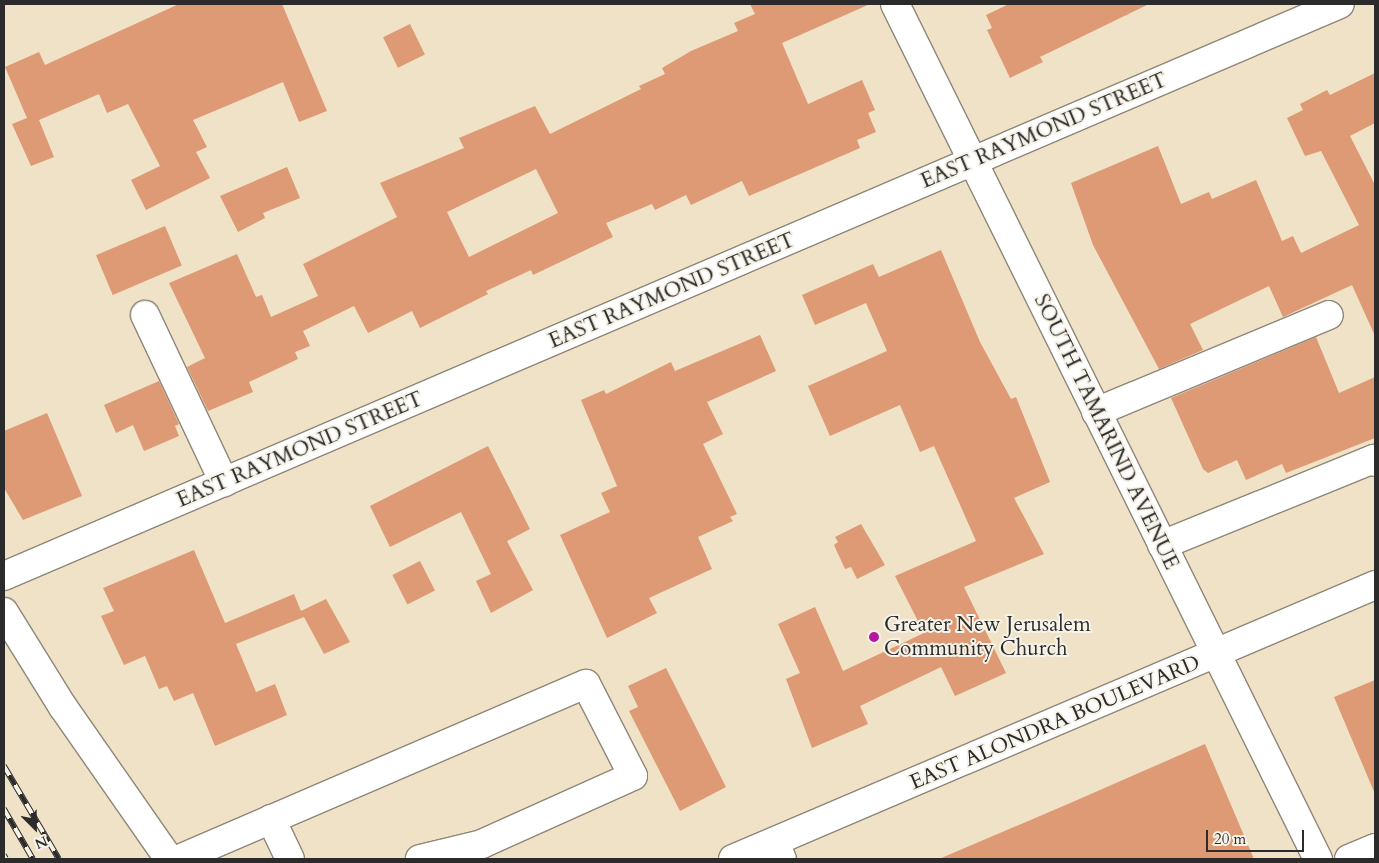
<!DOCTYPE html>
<html>
<head>
<meta charset="utf-8">
<style>
	body { margin:0 }
	#map { position:relative; width:1379px; height:863px; overflow:hidden; background:#f0e2c6; font-family:Cardo,serif }
	div>[style] { position:absolute }
	.building>* { inset:0; background:#de9975; transform-origin:0 0 }
	.roads { filter:drop-shadow(1px 0 #8e8678) drop-shadow(-1px 0 #8e8678) drop-shadow(0 1px #8e8678) drop-shadow(0 -1px #8e8678) }
	.minor>* { height:28px; margin:-14px; padding:0 14px; transform-origin:14px; border-radius:14px; background:#fff }
	.major>* { height:28px; margin:-14px; padding:0 14px; transform-origin:14px; border-radius:14px; background:#fff }
	.rail>* { height:5.5px; margin-top:-2.75px; transform-origin:0; background:repeating-linear-gradient(90deg,#f7f3e8 0 11px,#2b2b2b 0 22px); box-sizing:border-box; border-block:1px solid #2b2b2b }
	.dots>* { width:14px; height:14px; translate:-50% -50%; box-sizing:border-box; border:2px solid #f7f3e8; border-radius:50% }
	span { translate:-50% -50%; white-space:nowrap; text-align:center; line-height:1.15; -webkit-text-stroke:4px #f7f3e8; paint-order:stroke }
	.street-label { font-size:21px; color:#2b2b2b }
	.poi-label { font-size:21px; color:#2b2b2b }
	.left { translate:0 -50%; text-align:left }
	.frame { position:absolute; inset:0; border:5px solid #2b2b2b; pointer-events:none }
	.north { position:absolute; left:10px; top:803px; width:50px; height:50px; -webkit-text-stroke:4px #f7f3e8; paint-order:stroke; rotate:157deg; font-size:14px; font-weight:700; line-height:20px; text-align:center; color:#2b2b2b }
	.north::after { content:''; display:block; margin:auto; width:18px; height:22px; background:#2b2b2b; clip-path:polygon(50% 0,100% 100%,50% 72%,0 100%) }
	.scale { position:absolute; left:1206px; top:830px; width:98px; height:22px; box-sizing:border-box; border:2px solid #2b2b2b; border-top:0; padding-left:6px; font-size:15px; line-height:18px; white-space:nowrap; color:#2b2b2b; -webkit-text-stroke:4px #f7f3e8; paint-order:stroke }
</style>
</head>
<body>
<div id="map">
	<div class="building">
		<i style="clip-path:polygon(179px 4px,282px 4px,327px 111px,299px 122px,283px 82px,193px 120px,207px 147px,196px 152px,210px 178px,146px 210px,131px 180px,160px 166px,128px 104px,107px 113px,99px 94px,39px 120px,54px 157px,31px 166px,12px 124px,27px 118px,5px 67px,39px 52px,45px 65px)"></i>
		<i style="clip-path:polygon(evenodd,750px 4px,870px 4px,782px 43px,808px 104px,862px 80px,875px 110px,868px 113px,876px 132px,857px 140px,860px 148px,749px 196px,742px 181px,691px 205px,686px 195px,655px 210px,652px 204px,606px 223px,613px 237px,533px 275px,531px 270px,486px 291px,488px 294px,420px 328px,412px 311px,368px 333px,354px 306px,303px 331px,310px 346px,295px 352px,298px 359px,249px 382px,253px 392px,208px 411px,187px 367px,205px 358px,169px 283px,237px 254px,256px 297px,262px 295px,271px 317px,318px 296px,303px 264px,397px 217px,380px 183px,464px 148px,459px 138px,535px 106px,550px 134px,641px 89px,639px 86px,665px 74px,662px 68px,691px 51px,738px 31px,734px 23px,755px 14px,750px 4px,536px 169px,558px 213px,469px 257px,447px 212px,536px 169px)"></i>
		<i style="clip-path:polygon(1009px 4px,1149px 4px,1040px 57px,1043px 62px,1010px 78px,987px 30px,992px 28px,986px 15px)"></i>
		<i style="left:410px;top:24px;width:34px;height:30px;rotate:64deg"></i>
		<i style="clip-path:polygon(1375px 73px,1375px 123px,1350px 136px,1375px 185px,1375px 336px,1352px 285px,1283px 317px,1269px 286px,1190px 324px,1203px 350px,1159px 369px,1093px 245px,1071px 183px,1158px 146px,1181px 204px,1209px 192px,1212px 199px,1256px 180px,1282px 241px,1293px 236px,1301px 253px,1359px 225px,1321px 151px,1305px 156px,1287px 118px,1303px 110px,1300px 104px,1327px 90px,1330px 95px)"></i>
		<i style="clip-path:polygon(287px 167px,300px 198px,263px 213px,265px 218px,238px 232px,220px 196px)"></i>
		<i style="left:165px;top:226px;width:43px;height:75px;rotate:67deg"></i>
		<i style="clip-path:polygon(941px 250px,980px 342px,1011px 399px,1016px 397px,1050px 482px,1014px 498px,1044px 554px,964px 587px,1006px 673px,955px 696px,941px 667px,860px 706px,868px 724px,812px 748px,786px 679px,800px 673px,778px 624px,815px 607px,843px 671px,924px 633px,895px 576px,976px 541px,934px 446px,920px 452px,900px 405px,830px 436px,808px 386px,887px 351px,866px 303px,815px 325px,802px 295px,873px 264px,879px 277px)"></i>
		<i style="clip-path:polygon(760px 335px,776px 371px,707px 402px,723px 434px,703px 444px,737px 514px,730px 517px,733px 521px,698px 537px,712px 569px,649px 598px,657px 613px,607px 638px,560px 535px,610px 512px,601px 493px,617px 486px,581px 400px,604px 390px,606px 394px,671px 362px,675px 371px)"></i>
		<i style="clip-path:polygon(1316px 337px,1339px 393px,1375px 377px,1375px 438px,1286px 473px,1282px 464px,1246px 480px,1237px 460px,1208px 473px,1203px 469px,1171px 398px)"></i>
		<i style="clip-path:polygon(159px 381px,179px 424px,175px 426px,179px 436px,144px 451px,133px 425px,116px 433px,104px 405px)"></i>
		<i style="clip-path:polygon(47px 413px,82px 496px,23px 520px,4px 488px,4px 431px)"></i>
		<i style="clip-path:polygon(488px 446px,530px 529px,507px 541px,533px 590px,491px 613px,476px 581px,491px 574px,461px 512px,390px 547px,370px 506px)"></i>
		<i style="clip-path:polygon(861px 524px,885px 565px,857px 579px,851px 567px,845px 569px,834px 545px,838px 542px,835px 537px)"></i>
		<i style="clip-path:polygon(194px 550px,225px 623px,294px 594px,301px 611px,326px 599px,350px 642px,324px 654px,304px 617px,236px 644px,256px 692px,275px 684px,287px 715px,215px 746px,193px 693px,174px 701px,167px 686px,159px 689px,145px 656px,124px 665px,101px 616px,114px 611px,103px 588px)"></i>
		<i style="left:420px;top:561px;width:33px;height:31px;rotate:63deg"></i>
		<i style="clip-path:polygon(666px 668px,726px 787px,680px 811px,629px 711px,638px 707px,628px 686px)"></i>
		<i style="clip-path:polygon(1375px 680px,1375px 794px,1334px 697px)"></i>
		<i style="clip-path:polygon(1205px 744px,1254px 859px,939px 859px,1068px 804px)"></i>
	</div>
	<div class="roads">
		<div class="minor">
			<i style="left:895px;top:4px;width:954px;rotate:63.68deg"></i>
			<i style="left:145px;top:315px;width:185px;rotate:64.7deg"></i>
			<i style="left:1096px;top:412px;width:252px;rotate:-22.6deg"></i>
			<i style="left:1162px;top:545px;width:229px;rotate:-22.1deg"></i>
			<i style="left:1374px;top:459px;width:3px;rotate:72deg"></i>
			<i style="left:4px;top:576px;width:1453px;rotate:-23.18deg"></i>
			<i style="left:271px;top:819px;width:44px;rotate:64.6deg"></i>
			<i style="left:775px;top:842px;width:18px;rotate:68deg"></i>
			<i style="left:179px;top:859px;width:443px;rotate:-23.3deg"></i>
			<i style="left:586px;top:684px;width:103px;rotate:62.9deg"></i>
			<i style="left:633px;top:776px;width:166px;rotate:155.8deg"></i>
			<i style="left:482px;top:844px;width:64px;rotate:166.4deg"></i>
			<i style="left:1349px;top:859px;width:28px;rotate:-23deg"></i>
		</div>
		<div class="major">
			<i style="left:4px;top:612px;width:112px;rotate:58.2deg"></i>
			<i style="left:63px;top:707px;width:185px;rotate:55.1deg"></i>
			<i style="left:733px;top:859px;width:698px;rotate:-23.11deg"></i>
		</div>
	</div>
	<div class="rail">
		<i style="left:4px;top:766px;width:108px;rotate:59.4deg"></i>
		<i style="left:4px;top:809px;width:58px;rotate:59.9deg"></i>
		<i style="left:4px;top:855px;width:4px;rotate:63deg"></i>
	</div>
	<div class="dots">
		<i style="left:874px;top:637px;background:#b5179e"></i>
	</div>
	<div class="street-label">
		<span style="left:1044px;top:131px;rotate:-23deg">EAST RAYMOND STREET</span>
		<span style="left:672px;top:291px;rotate:-23deg">EAST RAYMOND STREET</span>
		<span style="left:1106px;top:432px;rotate:64deg">SOUTH TAMARIND AVENUE</span>
		<span style="left:300px;top:450px;rotate:-23deg">EAST RAYMOND STREET</span>
		<span style="left:1055px;top:723px;rotate:-23deg">EAST ALONDRA BOULEVARD</span>
	</div>
	<div class="poi-label">
		<span class="left" style="left:884px;top:637px">Greater New Jerusalem<br>Community Church</span>
	</div>
	<div class="frame"></div>
	<div class="north">N</div>
	<div class="scale">20 m</div>
</div>
</body>
</html>
